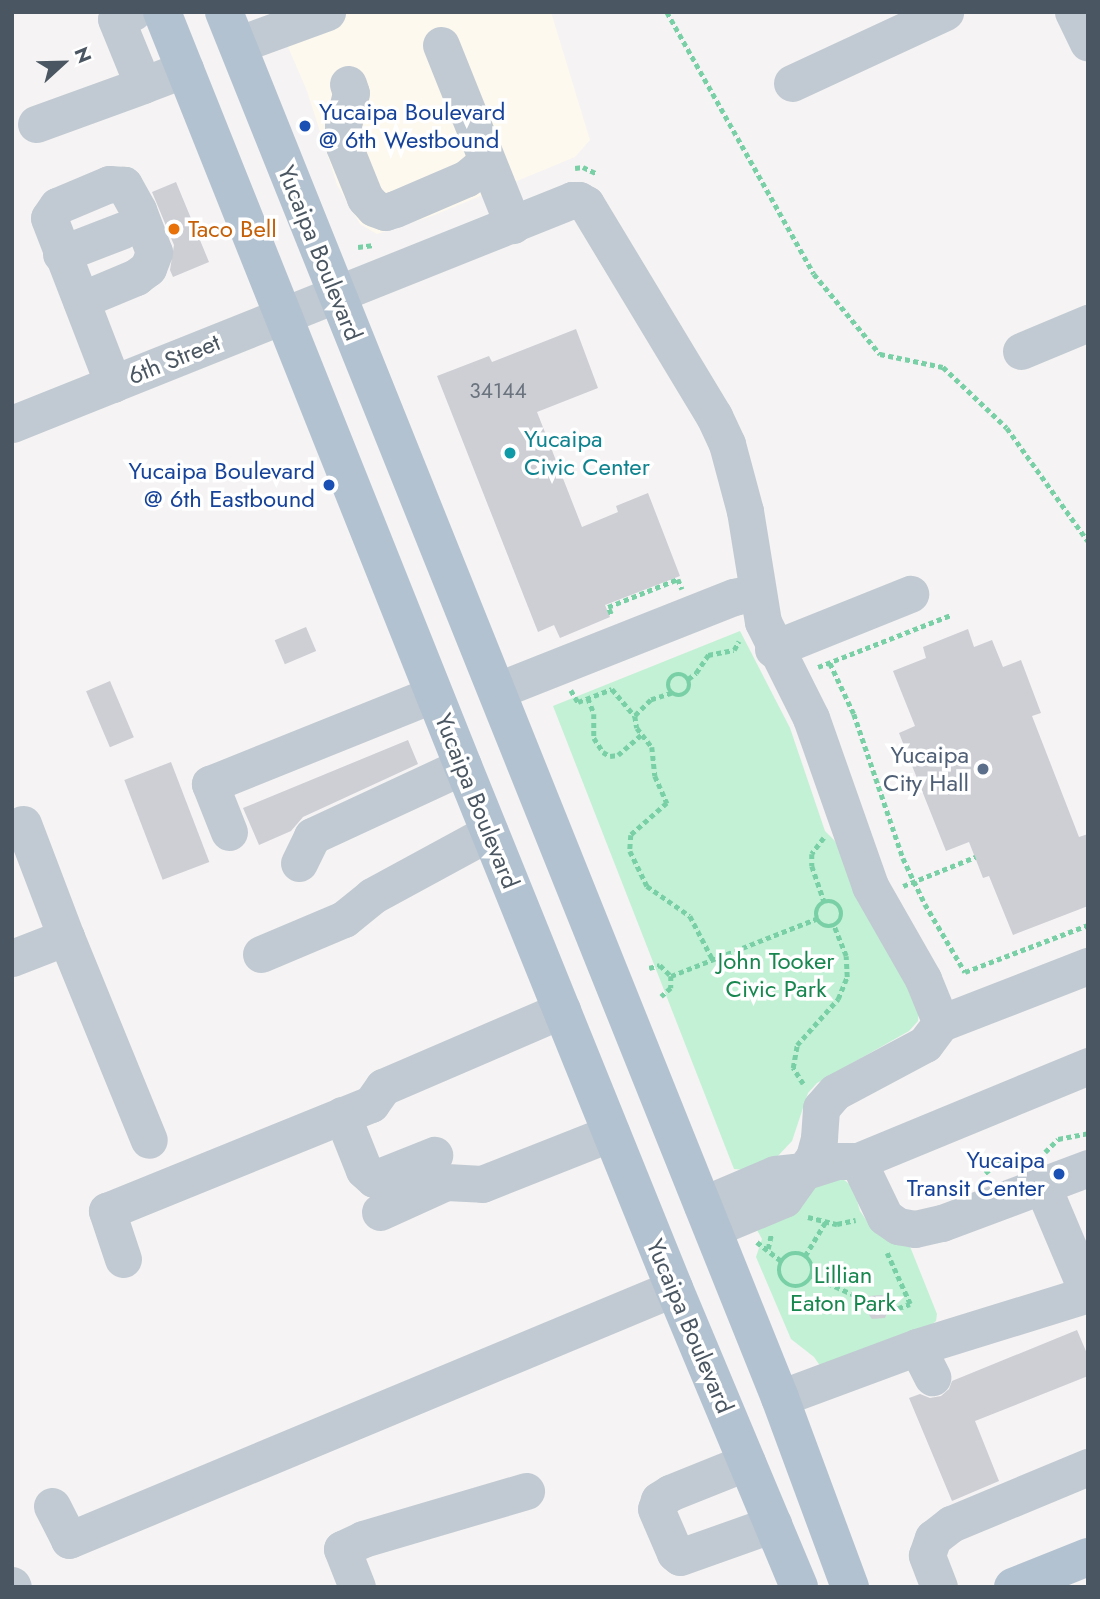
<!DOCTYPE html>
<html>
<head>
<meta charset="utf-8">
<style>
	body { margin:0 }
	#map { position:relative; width:1100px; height:1599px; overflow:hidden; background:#f5f3f3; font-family:Jost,sans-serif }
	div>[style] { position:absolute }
	.commercial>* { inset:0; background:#fdf9ef }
	.green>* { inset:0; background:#c3f1d5 }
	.building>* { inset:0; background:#cdcfd5; transform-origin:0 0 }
	.path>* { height:4.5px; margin-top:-2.25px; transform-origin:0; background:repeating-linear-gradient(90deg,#7ad0a6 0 5px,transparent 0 8.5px) }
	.path>.ring { margin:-2.25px; padding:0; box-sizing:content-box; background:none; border:4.5px solid #7ad0a6; border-radius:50% }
	.minor>* { height:37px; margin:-18.5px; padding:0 18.5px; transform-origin:18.5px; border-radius:18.5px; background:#c1cad2 }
	.major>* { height:38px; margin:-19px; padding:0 19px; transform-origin:19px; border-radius:19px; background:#b3c2d1 }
	.dots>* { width:19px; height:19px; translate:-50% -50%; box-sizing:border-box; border:4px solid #fff; border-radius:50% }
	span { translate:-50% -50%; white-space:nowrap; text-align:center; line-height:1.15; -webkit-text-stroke:7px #fff; paint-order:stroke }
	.number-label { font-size:21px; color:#6b747e }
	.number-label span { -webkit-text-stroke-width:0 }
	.transit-label { font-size:24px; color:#164399 }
	.left { translate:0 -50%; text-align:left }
	.right { translate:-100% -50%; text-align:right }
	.food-label { font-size:24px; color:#c56008 }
	.street-label { font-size:24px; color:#4a5661 }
	.culture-label { font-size:24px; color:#0d838f }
	.service-label { font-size:24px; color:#4e5e75 }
	.park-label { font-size:24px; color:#17864f }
	.frame { position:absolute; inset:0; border:14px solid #4a5661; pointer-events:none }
	.north { position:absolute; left:28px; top:28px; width:70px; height:70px; -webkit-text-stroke:5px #fff; paint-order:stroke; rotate:68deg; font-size:19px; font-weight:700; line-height:28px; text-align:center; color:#4a5661 }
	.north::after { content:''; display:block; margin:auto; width:24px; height:32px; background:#4a5661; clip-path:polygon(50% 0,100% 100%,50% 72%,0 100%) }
</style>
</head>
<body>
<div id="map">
	<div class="commercial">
		<i style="clip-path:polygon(273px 12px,551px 12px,590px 140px,575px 157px,432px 216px,377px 234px,360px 224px,337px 185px,307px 91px)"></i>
	</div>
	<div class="green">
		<i style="clip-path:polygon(740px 631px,790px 728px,825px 831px,835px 841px,919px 1009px,918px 1021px,909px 1031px,817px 1083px,808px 1093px,792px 1141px,775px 1159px,747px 1170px,734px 1169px,553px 706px)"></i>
		<i style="clip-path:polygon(830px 1178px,843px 1179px,853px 1187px,860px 1211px,869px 1224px,909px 1244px,937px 1314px,936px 1321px,930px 1326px,823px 1370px,814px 1357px,791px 1339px,756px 1257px,762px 1239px,757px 1230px,761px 1224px)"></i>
	</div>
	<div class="building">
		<i style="clip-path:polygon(176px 182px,209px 262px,173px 277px,170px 270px,174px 245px,152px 192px)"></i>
		<i style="clip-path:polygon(576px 329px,598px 388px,537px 412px,582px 527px,618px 512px,616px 506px,648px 493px,680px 576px,605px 605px,610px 617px,560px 638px,554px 625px,538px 632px,437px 376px,489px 356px,492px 362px)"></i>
		<i style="left:306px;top:627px;width:26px;height:34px;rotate:67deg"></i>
		<i style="clip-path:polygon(968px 629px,974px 647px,992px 640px,1003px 667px,1021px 660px,1041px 713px,1032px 716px,1079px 837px,1088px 834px,1088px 906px,1013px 935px,989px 876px,983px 878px,969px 842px,946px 851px,899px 733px,915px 726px,893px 671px,926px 658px,923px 647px)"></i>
		<i style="left:110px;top:681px;width:61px;height:26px;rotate:67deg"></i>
		<i style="clip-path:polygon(408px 740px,418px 764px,303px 817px,291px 831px,259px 845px,243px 808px)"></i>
		<i style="left:171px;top:762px;width:107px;height:50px;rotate:69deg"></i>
		<i style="clip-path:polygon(882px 1295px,890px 1306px,885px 1318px,872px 1319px,864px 1308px,869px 1296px)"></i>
		<i style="clip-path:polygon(1077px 1330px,1088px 1356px,1088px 1376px,975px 1421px,999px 1481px,952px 1501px,909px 1398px,920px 1394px,930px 1398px,941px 1396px,949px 1389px,952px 1381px)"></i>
	</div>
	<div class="path">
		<i style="left:667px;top:12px;width:300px;rotate:60.7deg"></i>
		<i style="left:814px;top:274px;width:104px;rotate:50.5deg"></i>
		<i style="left:880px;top:354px;width:64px;rotate:11.7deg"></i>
		<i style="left:943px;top:367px;width:88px;rotate:43.6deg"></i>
		<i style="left:1007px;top:428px;width:139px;rotate:54.4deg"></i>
		<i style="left:575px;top:168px;width:8px;rotate:-7deg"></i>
		<i style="left:583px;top:167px;width:14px;rotate:25deg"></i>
		<i style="left:358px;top:247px;width:16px;rotate:-7deg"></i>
		<i style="left:611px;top:614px;width:8px;rotate:-113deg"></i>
		<i style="left:608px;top:607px;width:75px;rotate:-21.8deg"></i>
		<i style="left:678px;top:579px;width:11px;rotate:68deg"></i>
		<i style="left:830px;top:663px;width:56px;rotate:64.8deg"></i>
		<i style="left:854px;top:714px;width:152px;rotate:71.2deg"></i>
		<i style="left:903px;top:858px;width:51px;rotate:64.4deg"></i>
		<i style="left:925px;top:904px;width:79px;rotate:59.5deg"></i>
		<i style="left:965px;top:972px;width:132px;rotate:-20.9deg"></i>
		<i style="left:818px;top:667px;width:143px;rotate:-21.4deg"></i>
		<i class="ring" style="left:668px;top:674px;width:17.5px;height:17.5px"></i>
		<i style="left:688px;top:679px;width:10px;rotate:-37deg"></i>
		<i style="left:696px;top:673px;width:22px;rotate:-56deg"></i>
		<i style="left:708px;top:655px;width:26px;rotate:-11deg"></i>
		<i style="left:734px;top:650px;width:10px;rotate:-61deg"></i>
		<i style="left:571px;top:690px;width:14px;rotate:60deg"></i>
		<i style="left:578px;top:702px;width:36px;rotate:-21deg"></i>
		<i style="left:612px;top:689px;width:35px;rotate:50deg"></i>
		<i style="left:672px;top:693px;width:22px;rotate:162deg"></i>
		<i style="left:651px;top:700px;width:23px;rotate:135deg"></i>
		<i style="left:635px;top:716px;width:12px;rotate:81deg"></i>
		<i style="left:637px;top:728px;width:24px;rotate:52deg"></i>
		<i style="left:652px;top:747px;width:29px;rotate:84deg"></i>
		<i style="left:655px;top:776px;width:30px;rotate:66deg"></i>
		<i style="left:667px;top:803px;width:48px;rotate:138.4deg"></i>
		<i style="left:631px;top:835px;width:16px;rotate:94deg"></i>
		<i style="left:630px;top:851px;width:39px;rotate:64deg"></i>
		<i style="left:647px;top:886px;width:52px;rotate:34.9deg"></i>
		<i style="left:690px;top:916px;width:50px;rotate:62.4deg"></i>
		<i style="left:588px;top:698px;width:17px;rotate:69deg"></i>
		<i style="left:594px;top:714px;width:24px;rotate:90deg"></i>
		<i style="left:594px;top:738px;width:17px;rotate:57deg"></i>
		<i style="left:603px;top:752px;width:8px;rotate:30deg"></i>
		<i style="left:610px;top:756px;width:8px;rotate:-7deg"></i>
		<i style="left:618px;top:755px;width:32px;rotate:-41deg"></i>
		<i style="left:824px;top:838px;width:20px;rotate:127deg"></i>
		<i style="left:812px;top:854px;width:12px;rotate:90deg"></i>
		<i style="left:812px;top:866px;width:37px;rotate:71deg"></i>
		<i style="left:903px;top:886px;width:78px;rotate:-21.9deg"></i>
		<i class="ring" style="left:816px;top:901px;width:21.5px;height:21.5px"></i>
		<i style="left:649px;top:968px;width:11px;rotate:-15deg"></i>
		<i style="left:660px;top:965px;width:16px;rotate:45deg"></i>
		<i style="left:671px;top:976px;width:12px;rotate:90deg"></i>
		<i style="left:671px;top:988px;width:13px;rotate:138deg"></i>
		<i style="left:671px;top:976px;width:156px;rotate:-21.5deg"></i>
		<i style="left:803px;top:1084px;width:19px;rotate:-122deg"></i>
		<i style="left:793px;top:1068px;width:23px;rotate:-80deg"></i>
		<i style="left:797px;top:1045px;width:62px;rotate:-48.3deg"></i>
		<i style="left:838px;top:999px;width:24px;rotate:-68deg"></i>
		<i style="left:847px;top:977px;width:21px;rotate:-93deg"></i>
		<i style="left:846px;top:956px;width:31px;rotate:-112deg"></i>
		<i style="left:1045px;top:1152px;width:18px;rotate:-45deg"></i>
		<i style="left:1058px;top:1139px;width:31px;rotate:-11deg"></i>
		<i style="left:985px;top:1173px;width:14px;rotate:-39deg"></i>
		<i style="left:996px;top:1164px;width:19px;rotate:-6deg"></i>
		<i style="left:920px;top:1195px;width:23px;rotate:-15deg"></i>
		<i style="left:808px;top:1217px;width:30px;rotate:14deg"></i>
		<i style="left:837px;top:1224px;width:19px;rotate:-12deg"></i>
		<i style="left:757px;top:1242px;width:31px;rotate:38deg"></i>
		<i style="left:768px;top:1249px;width:14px;rotate:-78deg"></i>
		<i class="ring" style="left:779px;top:1253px;width:29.5px;height:29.5px"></i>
		<i style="left:805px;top:1256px;width:39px;rotate:-59deg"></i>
		<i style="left:812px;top:1276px;width:85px;rotate:24.2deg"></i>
		<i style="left:890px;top:1311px;width:21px;rotate:-19deg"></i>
		<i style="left:910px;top:1304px;width:56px;rotate:-114.3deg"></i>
	</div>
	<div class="minor">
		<i style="left:133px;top:12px;width:18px;rotate:158deg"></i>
		<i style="left:116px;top:19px;width:71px;rotate:67.8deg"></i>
		<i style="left:143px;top:85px;width:45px;rotate:-20.9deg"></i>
		<i style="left:1073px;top:12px;width:34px;rotate:64deg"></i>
		<i style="left:237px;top:45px;width:96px;rotate:-20.1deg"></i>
		<i style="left:441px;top:45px;width:194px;rotate:68.2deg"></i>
		<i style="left:792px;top:83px;width:169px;rotate:-24.9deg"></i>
		<i style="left:348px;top:84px;width:9px;rotate:72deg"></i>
		<i style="left:351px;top:93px;width:33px;rotate:104deg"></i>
		<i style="left:343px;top:125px;width:21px;rotate:87deg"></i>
		<i style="left:344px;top:146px;width:56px;rotate:68deg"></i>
		<i style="left:365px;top:198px;width:13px;rotate:48deg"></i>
		<i style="left:374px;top:208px;width:12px;rotate:20deg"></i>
		<i style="left:385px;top:212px;width:10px;rotate:-17deg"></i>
		<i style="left:395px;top:209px;width:78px;rotate:-23.3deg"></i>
		<i style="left:467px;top:178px;width:26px;rotate:-40deg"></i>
		<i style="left:36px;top:124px;width:114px;rotate:-20deg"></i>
		<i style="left:61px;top:254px;width:66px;rotate:-21.2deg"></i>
		<i style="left:81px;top:300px;width:60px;rotate:-22.7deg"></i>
		<i style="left:136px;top:277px;width:15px;rotate:-37deg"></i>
		<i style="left:148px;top:268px;width:17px;rotate:-69deg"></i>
		<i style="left:154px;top:252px;width:45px;rotate:-110.9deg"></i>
		<i style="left:138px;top:210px;width:29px;rotate:-119deg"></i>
		<i style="left:124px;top:185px;width:15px;rotate:-176deg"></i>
		<i style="left:109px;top:184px;width:56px;rotate:157.1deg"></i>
		<i style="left:57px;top:206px;width:14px;rotate:124deg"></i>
		<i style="left:49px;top:218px;width:178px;rotate:68.9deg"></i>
		<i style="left:1021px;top:351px;width:73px;rotate:-22.7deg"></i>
		<i style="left:12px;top:424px;width:603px;rotate:-21.8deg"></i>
		<i style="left:572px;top:200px;width:7px"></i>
		<i style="left:579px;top:200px;width:8px;rotate:30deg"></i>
		<i style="left:586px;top:204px;width:248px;rotate:58.9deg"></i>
		<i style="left:714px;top:416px;width:31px;rotate:65deg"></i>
		<i style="left:727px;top:444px;width:69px;rotate:75deg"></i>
		<i style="left:745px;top:511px;width:112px;rotate:80.8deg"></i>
		<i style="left:763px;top:622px;width:107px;rotate:63.4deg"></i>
		<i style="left:811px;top:718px;width:178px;rotate:70.6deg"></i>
		<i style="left:870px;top:886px;width:107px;rotate:60.3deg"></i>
		<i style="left:923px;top:979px;width:48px;rotate:67.8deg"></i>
		<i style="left:773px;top:649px;width:148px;rotate:-21.9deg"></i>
		<i style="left:496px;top:691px;width:256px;rotate:-21.6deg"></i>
		<i style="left:734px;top:597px;width:23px;rotate:-13deg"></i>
		<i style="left:229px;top:832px;width:52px;rotate:-111.6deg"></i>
		<i style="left:210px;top:784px;width:241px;rotate:-21.9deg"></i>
		<i style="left:299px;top:863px;width:30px;rotate:-64deg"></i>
		<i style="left:312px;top:836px;width:166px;rotate:-24.9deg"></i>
		<i style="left:66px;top:937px;width:219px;rotate:67.8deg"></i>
		<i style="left:261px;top:954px;width:90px;rotate:-22.9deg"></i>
		<i style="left:344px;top:919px;width:36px;rotate:-39deg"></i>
		<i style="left:372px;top:896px;width:134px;rotate:-28.5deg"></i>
		<i style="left:12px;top:958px;width:58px;rotate:-21.3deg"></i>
		<i style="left:66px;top:937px;width:121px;rotate:-110.8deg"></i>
		<i style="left:342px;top:1115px;width:59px;rotate:68.2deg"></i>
		<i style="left:364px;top:1170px;width:13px;rotate:42deg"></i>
		<i style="left:374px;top:1179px;width:65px;rotate:-21.8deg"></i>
		<i style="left:858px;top:1161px;width:62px;rotate:64.3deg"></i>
		<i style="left:885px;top:1217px;width:16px;rotate:35deg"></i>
		<i style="left:898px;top:1226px;width:17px;rotate:10deg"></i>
		<i style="left:915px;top:1229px;width:28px;rotate:-13deg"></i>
		<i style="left:942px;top:1223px;width:156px;rotate:-20.6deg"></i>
		<i style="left:1042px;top:1185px;width:118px;rotate:67.1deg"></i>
		<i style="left:702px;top:1205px;width:79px;rotate:-23deg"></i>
		<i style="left:775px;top:1174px;width:31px;rotate:-6deg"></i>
		<i style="left:806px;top:1171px;width:32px;rotate:-18deg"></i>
		<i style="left:836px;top:1161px;width:22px"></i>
		<i style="left:858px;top:1161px;width:249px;rotate:-22.4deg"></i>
		<i style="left:380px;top:1212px;width:72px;rotate:-24.4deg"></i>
		<i style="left:446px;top:1182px;width:36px;rotate:3deg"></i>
		<i style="left:482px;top:1184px;width:139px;rotate:-21.6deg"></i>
		<i style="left:712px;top:1229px;width:78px;rotate:-22.6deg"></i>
		<i style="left:784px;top:1199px;width:52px;rotate:-54.5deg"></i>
		<i style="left:814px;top:1157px;width:20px;rotate:-75deg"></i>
		<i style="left:819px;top:1138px;width:30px;rotate:-86deg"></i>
		<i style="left:821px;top:1108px;width:21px;rotate:-49deg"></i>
		<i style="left:835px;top:1092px;width:102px;rotate:-28.1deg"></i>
		<i style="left:925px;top:1044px;width:26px;rotate:-53deg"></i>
		<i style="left:941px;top:1023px;width:158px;rotate:-21.2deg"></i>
		<i style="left:123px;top:1259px;width:51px;rotate:-108.4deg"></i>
		<i style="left:107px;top:1211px;width:285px;rotate:-22.1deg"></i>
		<i style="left:371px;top:1104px;width:21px;rotate:-55deg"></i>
		<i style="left:383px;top:1087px;width:195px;rotate:-23.3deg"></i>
		<i style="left:917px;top:1347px;width:179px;rotate:-17.2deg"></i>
		<i style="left:780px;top:1398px;width:146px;rotate:-20.4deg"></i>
		<i style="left:917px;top:1347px;width:34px;rotate:63deg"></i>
		<i style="left:747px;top:1462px;width:83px;rotate:158.1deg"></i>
		<i style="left:670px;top:1493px;width:13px;rotate:148deg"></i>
		<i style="left:659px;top:1500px;width:9px;rotate:108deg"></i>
		<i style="left:656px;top:1509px;width:48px;rotate:66.6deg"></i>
		<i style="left:675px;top:1553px;width:6px;rotate:39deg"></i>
		<i style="left:680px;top:1557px;width:99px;rotate:-19.5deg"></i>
		<i style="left:52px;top:1506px;width:38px;rotate:63deg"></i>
		<i style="left:69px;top:1540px;width:655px;rotate:-22.61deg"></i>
		<i style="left:12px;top:1585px;width:2px;rotate:63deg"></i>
		<i style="left:357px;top:1587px;width:41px;rotate:-111.5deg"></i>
		<i style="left:342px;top:1549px;width:23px;rotate:-25deg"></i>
		<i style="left:363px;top:1539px;width:170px;rotate:-16.4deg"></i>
		<i style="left:939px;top:1587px;width:34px;rotate:-111deg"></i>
		<i style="left:927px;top:1555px;width:18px;rotate:-71deg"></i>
		<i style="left:933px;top:1538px;width:23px;rotate:-38deg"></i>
		<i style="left:951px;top:1524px;width:148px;rotate:-22.6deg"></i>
	</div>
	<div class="major">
		<i style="left:162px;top:12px;width:812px;rotate:68.24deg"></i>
		<i style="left:463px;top:766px;width:563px;rotate:67.99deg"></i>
		<i style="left:674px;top:1288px;width:324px;rotate:67.3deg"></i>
		<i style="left:224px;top:12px;width:1493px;rotate:68.14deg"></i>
		<i style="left:780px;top:1398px;width:202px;rotate:69.7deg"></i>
		<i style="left:1013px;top:1587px;width:81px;rotate:-21.8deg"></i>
	</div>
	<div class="dots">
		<i style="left:305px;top:126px;background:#1a4fb4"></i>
		<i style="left:174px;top:229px;background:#e8710a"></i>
		<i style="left:510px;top:453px;background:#0f9aa8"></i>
		<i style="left:329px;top:485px;background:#1a4fb4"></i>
		<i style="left:983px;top:769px;background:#5c6f8a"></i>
		<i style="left:1059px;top:1174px;background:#1a4fb4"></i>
	</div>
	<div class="number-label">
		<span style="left:498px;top:391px">34144</span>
	</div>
	<div class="transit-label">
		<span class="left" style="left:319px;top:126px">Yucaipa Boulevard<br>@ 6th Westbound</span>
		<span class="right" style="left:315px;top:485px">Yucaipa Boulevard<br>@ 6th Eastbound</span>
		<span class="right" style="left:1045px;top:1174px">Yucaipa<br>Transit Center</span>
	</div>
	<div class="food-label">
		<span class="left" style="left:188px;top:229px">Taco Bell</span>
	</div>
	<div class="street-label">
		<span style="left:320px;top:253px;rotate:68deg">Yucaipa Boulevard</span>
		<span style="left:174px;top:359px;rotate:-22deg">6th Street</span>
		<span style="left:477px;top:801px;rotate:68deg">Yucaipa Boulevard</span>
		<span style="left:690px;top:1326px;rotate:67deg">Yucaipa Boulevard</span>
	</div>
	<div class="culture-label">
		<span class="left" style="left:524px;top:453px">Yucaipa<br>Civic Center</span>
	</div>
	<div class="service-label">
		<span class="right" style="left:969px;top:769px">Yucaipa<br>City Hall</span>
	</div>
	<div class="park-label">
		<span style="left:776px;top:975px">John Tooker<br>Civic Park</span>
		<span style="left:843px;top:1289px">Lillian<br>Eaton Park</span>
	</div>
	<div class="frame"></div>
	<div class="north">N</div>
</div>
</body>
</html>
